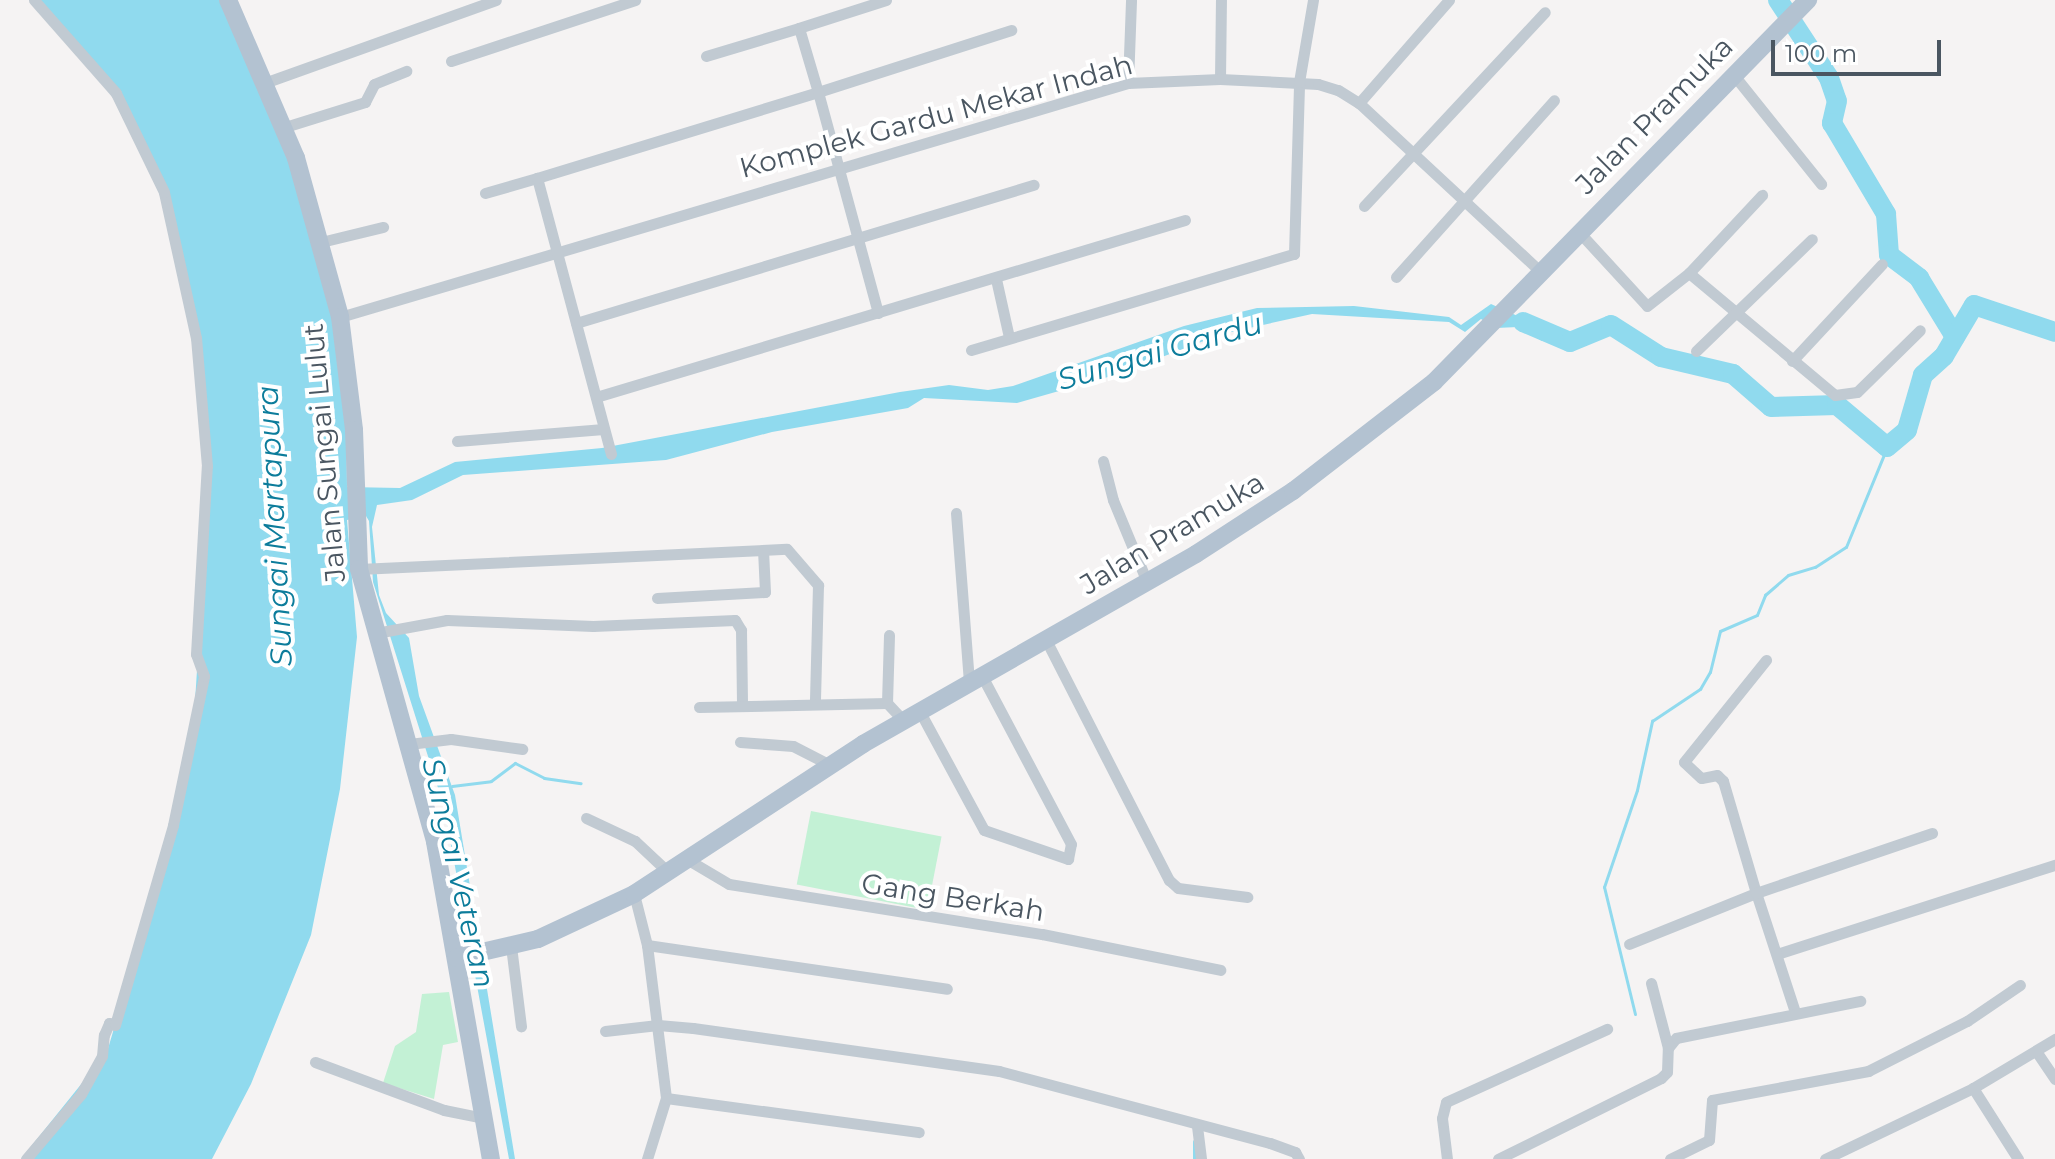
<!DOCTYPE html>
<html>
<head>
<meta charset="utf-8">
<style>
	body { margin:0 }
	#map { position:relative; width:2055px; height:1159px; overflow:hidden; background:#f5f3f3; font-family:Montserrat,sans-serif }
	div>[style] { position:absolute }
	.green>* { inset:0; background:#c3f1d5; transform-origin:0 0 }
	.water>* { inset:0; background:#90daee }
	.stream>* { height:3px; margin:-1.5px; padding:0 1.5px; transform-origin:1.5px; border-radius:1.5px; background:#90daee }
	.river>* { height:20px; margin:-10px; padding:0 10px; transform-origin:10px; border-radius:10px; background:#90daee }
	.street>* { height:11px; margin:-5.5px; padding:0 5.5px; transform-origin:5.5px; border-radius:5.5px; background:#c1cad2 }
	.primary>* { height:18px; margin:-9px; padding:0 9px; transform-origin:9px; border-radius:9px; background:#b3c2d1 }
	span { translate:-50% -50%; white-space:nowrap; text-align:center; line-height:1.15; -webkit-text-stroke:8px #fff; paint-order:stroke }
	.street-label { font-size:28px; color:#4a5661 }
	.water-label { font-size:30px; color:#0c7c9b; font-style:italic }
	.scale { position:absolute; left:1771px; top:40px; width:170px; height:36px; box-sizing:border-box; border:4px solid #4a5661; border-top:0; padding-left:10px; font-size:24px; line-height:28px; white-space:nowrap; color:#4a5661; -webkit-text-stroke:6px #fff; paint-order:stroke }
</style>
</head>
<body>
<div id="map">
	<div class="green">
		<i style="left:811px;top:811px;width:133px;height:75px;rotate:11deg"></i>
		<i style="clip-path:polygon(449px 992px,458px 1042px,443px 1045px,434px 1099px,383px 1083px,395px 1046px,416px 1032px,422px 994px)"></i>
	</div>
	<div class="water">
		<i style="clip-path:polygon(38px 0,219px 0,248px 48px,299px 180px,322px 265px,346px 396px,347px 487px,400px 488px,455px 462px,602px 448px,900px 392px,949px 385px,988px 390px,1013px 386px,1184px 326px,1257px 308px,1354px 306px,1449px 317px,1461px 325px,1491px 304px,1547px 329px,1542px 341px,1518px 327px,1496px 328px,1481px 319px,1465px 332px,1449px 322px,1312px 314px,1222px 334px,1115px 375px,1017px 403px,924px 398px,908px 408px,772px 432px,666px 460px,463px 475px,412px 500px,377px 505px,372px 527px,379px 595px,386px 613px,409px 638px,419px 696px,455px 795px,515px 1159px,509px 1159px,444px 807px,373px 582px,369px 521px,366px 516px,347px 520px,357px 637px,340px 789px,311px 935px,251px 1084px,212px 1159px,21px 1159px,107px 1052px,167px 850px,194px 717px,210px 468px,200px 345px,167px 188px,120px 93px)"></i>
	</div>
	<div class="stream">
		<i style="left:452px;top:786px;width:39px;rotate:-7deg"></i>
		<i style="left:491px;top:781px;width:30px;rotate:-37deg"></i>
		<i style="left:515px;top:763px;width:33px;rotate:27deg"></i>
		<i style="left:544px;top:778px;width:37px;rotate:8deg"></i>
		<i style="left:1635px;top:1014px;width:131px;rotate:-103.7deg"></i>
		<i style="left:1604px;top:887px;width:102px;rotate:-71.2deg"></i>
		<i style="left:1637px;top:790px;width:71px;rotate:-77.7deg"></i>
		<i style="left:1652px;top:721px;width:58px;rotate:-33.7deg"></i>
		<i style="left:1700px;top:689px;width:20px;rotate:-60deg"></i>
		<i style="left:1710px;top:672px;width:42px;rotate:-76.3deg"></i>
		<i style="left:1720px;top:631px;width:40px;rotate:-23.4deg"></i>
		<i style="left:1757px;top:615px;width:22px;rotate:-68deg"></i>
		<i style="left:1765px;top:595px;width:30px;rotate:-41deg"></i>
		<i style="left:1788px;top:575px;width:28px;rotate:-17deg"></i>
		<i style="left:1815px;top:567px;width:37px;rotate:-33deg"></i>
		<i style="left:1846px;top:547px;width:108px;rotate:-67.7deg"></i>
		<i style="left:1194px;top:1141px;width:18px;rotate:90deg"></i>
	</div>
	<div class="river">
		<i style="left:1778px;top:0;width:93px;rotate:56.8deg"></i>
		<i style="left:1829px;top:78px;width:24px;rotate:71deg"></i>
		<i style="left:1837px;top:101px;width:23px;rotate:103deg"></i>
		<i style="left:1832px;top:123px;width:106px;rotate:59.3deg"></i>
		<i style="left:1886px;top:214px;width:41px;rotate:85.8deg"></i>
		<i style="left:1889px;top:255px;width:38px;rotate:37deg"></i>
		<i style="left:1919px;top:278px;width:69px;rotate:58.6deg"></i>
		<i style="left:1523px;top:322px;width:51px;rotate:23.1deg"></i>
		<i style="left:1570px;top:342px;width:44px;rotate:-22.5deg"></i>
		<i style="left:1611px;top:325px;width:59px;rotate:32.6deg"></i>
		<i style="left:1661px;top:357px;width:74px;rotate:13.3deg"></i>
		<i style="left:1733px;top:374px;width:50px;rotate:41deg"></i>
		<i style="left:1771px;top:407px;width:66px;rotate:-1.7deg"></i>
		<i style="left:1837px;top:405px;width:65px;rotate:40deg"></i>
		<i style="left:1887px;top:447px;width:26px;rotate:-40deg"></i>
		<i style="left:1907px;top:430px;width:57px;rotate:-73.8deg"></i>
		<i style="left:1923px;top:375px;width:28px;rotate:-42deg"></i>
		<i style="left:1944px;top:356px;width:59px;rotate:-59.5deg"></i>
		<i style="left:1974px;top:305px;width:85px;rotate:18.4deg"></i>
	</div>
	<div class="street">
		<i style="left:886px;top:0;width:91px;rotate:162.2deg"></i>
		<i style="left:799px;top:28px;width:67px;rotate:73.5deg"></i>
		<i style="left:818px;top:92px;width:203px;rotate:-17.8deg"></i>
		<i style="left:706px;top:56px;width:97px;rotate:-16.8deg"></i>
		<i style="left:451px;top:61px;width:194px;rotate:-18.3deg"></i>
		<i style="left:1733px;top:74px;width:141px;rotate:51.3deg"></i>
		<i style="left:1220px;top:79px;width:79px;rotate:-89.3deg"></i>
		<i style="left:267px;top:82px;width:243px;rotate:-19.7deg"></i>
		<i style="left:1128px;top:83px;width:83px;rotate:-87.9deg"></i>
		<i style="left:1359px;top:103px;width:137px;rotate:-48.9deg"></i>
		<i style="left:285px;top:127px;width:84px;rotate:-17.4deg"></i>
		<i style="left:365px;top:102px;width:20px;rotate:-63deg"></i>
		<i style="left:374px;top:84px;width:35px;rotate:-22deg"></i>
		<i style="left:485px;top:193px;width:54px;rotate:-16.1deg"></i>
		<i style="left:1364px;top:206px;width:265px;rotate:-47deg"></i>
		<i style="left:1579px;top:232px;width:100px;rotate:47.4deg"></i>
		<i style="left:1647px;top:306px;width:53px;rotate:-38.2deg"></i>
		<i style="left:1689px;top:273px;width:107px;rotate:-46.9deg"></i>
		<i style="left:321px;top:242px;width:64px;rotate:-13.6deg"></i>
		<i style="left:1689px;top:273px;width:190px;rotate:39.9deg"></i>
		<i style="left:1835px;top:395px;width:22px;rotate:-8deg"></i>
		<i style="left:1857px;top:392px;width:88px;rotate:-44.5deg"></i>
		<i style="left:1396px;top:277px;width:237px;rotate:-48.2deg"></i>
		<i style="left:996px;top:279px;width:59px;rotate:77.4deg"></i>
		<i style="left:340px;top:317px;width:822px;rotate:-16.54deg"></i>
		<i style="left:1128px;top:83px;width:92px;rotate:-2.5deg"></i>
		<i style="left:1220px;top:79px;width:98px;rotate:2.9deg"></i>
		<i style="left:1318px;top:84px;width:21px;rotate:17deg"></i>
		<i style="left:1338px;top:90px;width:25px;rotate:32deg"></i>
		<i style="left:1359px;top:103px;width:246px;rotate:42.9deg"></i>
		<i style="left:576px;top:323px;width:478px;rotate:-16.8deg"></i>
		<i style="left:971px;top:350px;width:337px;rotate:-16.6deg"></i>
		<i style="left:1294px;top:254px;width:172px;rotate:-88.3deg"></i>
		<i style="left:1299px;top:82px;width:83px;rotate:-80.3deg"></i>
		<i style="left:1696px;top:351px;width:161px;rotate:-44deg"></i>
		<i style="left:1792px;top:361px;width:132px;rotate:-47.1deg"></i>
		<i style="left:596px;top:397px;width:615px;rotate:-16.73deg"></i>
		<i style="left:457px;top:441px;width:147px;rotate:-4.7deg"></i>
		<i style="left:611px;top:454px;width:286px;rotate:-105deg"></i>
		<i style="left:537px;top:178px;width:294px;rotate:-17deg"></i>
		<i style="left:818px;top:92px;width:229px;rotate:74.8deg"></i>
		<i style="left:1103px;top:461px;width:40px;rotate:75.6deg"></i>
		<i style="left:1113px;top:500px;width:89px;rotate:67.5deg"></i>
		<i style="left:956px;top:513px;width:169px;rotate:85.6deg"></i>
		<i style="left:359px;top:569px;width:428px;rotate:-2.7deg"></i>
		<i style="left:787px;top:549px;width:48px;rotate:49.3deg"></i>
		<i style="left:818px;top:585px;width:118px;rotate:91.5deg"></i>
		<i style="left:657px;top:598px;width:108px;rotate:-3.2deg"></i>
		<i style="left:765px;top:592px;width:42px;rotate:-92.7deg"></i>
		<i style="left:376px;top:633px;width:72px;rotate:-10.4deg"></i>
		<i style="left:447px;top:620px;width:146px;rotate:2.4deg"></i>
		<i style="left:593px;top:626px;width:142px;rotate:-2.4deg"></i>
		<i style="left:735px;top:620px;width:12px;rotate:59deg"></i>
		<i style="left:741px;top:630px;width:76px;rotate:89.2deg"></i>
		<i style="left:1046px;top:640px;width:270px;rotate:62.9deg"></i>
		<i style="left:1169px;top:880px;width:12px;rotate:42deg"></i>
		<i style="left:1178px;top:888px;width:70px;rotate:7.4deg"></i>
		<i style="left:887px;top:703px;width:68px;rotate:-88.3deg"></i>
		<i style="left:699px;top:707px;width:188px;rotate:-1.2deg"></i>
		<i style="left:887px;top:703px;width:23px;rotate:47deg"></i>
		<i style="left:919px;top:710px;width:136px;rotate:61.6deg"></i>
		<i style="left:984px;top:830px;width:89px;rotate:19deg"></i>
		<i style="left:1068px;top:859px;width:15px;rotate:-79deg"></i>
		<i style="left:1071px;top:844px;width:190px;rotate:-117.9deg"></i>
		<i style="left:740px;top:742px;width:53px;rotate:4.3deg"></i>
		<i style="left:793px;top:746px;width:42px;rotate:27.2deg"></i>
		<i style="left:409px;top:744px;width:42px;rotate:-6.8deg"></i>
		<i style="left:451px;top:739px;width:72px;rotate:8deg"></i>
		<i style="left:586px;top:818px;width:54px;rotate:25.1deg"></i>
		<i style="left:635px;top:841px;width:44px;rotate:43.2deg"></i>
		<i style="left:685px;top:858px;width:51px;rotate:30.6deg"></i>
		<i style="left:729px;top:884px;width:317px;rotate:9.1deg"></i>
		<i style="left:1042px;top:934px;width:182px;rotate:11.4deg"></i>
		<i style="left:634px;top:894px;width:53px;rotate:75.7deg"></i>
		<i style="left:647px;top:945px;width:154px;rotate:82.9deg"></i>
		<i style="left:666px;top:1098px;width:64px;rotate:107.3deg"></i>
		<i style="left:1629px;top:944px;width:137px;rotate:-21.9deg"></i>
		<i style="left:1756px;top:893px;width:117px;rotate:-106.4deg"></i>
		<i style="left:1723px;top:781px;width:8px;rotate:-135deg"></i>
		<i style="left:1717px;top:775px;width:16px;rotate:169deg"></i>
		<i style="left:1701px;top:778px;width:23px;rotate:-137deg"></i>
		<i style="left:1684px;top:762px;width:131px;rotate:-51.2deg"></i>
		<i style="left:647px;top:945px;width:303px;rotate:8.3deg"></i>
		<i style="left:511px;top:946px;width:81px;rotate:82.9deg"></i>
		<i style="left:1777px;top:954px;width:292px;rotate:-17.8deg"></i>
		<i style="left:1651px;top:983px;width:67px;rotate:75.3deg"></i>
		<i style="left:1795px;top:1012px;width:125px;rotate:-108.1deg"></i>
		<i style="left:1756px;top:893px;width:186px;rotate:-18.8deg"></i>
		<i style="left:605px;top:1031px;width:53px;rotate:-6.5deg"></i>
		<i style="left:658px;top:1025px;width:35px;rotate:5deg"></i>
		<i style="left:693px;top:1028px;width:309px;rotate:8deg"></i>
		<i style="left:999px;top:1071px;width:280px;rotate:14.9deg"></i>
		<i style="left:1270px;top:1143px;width:27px;rotate:20deg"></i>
		<i style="left:1295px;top:1152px;width:8px;rotate:60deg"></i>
		<i style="left:2036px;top:1051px;width:34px;rotate:56deg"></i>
		<i style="left:315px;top:1062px;width:138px;rotate:20.4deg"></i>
		<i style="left:444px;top:1110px;width:41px;rotate:11.3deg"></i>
		<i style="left:1973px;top:1088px;width:96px;rotate:-30.9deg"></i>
		<i style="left:666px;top:1098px;width:255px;rotate:7.7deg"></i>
		<i style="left:1197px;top:1126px;width:33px;rotate:83deg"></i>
		<i style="left:26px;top:1159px;width:85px;rotate:-49.8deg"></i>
		<i style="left:81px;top:1094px;width:43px;rotate:-61.1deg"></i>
		<i style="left:102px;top:1056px;width:21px;rotate:-85deg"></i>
		<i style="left:104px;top:1035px;width:13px;rotate:-67deg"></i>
		<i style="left:109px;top:1023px;width:6px;rotate:18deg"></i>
		<i style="left:115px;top:1025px;width:208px;rotate:-73.8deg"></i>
		<i style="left:173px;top:825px;width:152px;rotate:-78.2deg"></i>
		<i style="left:204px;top:676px;width:23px;rotate:-110deg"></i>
		<i style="left:196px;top:654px;width:188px;rotate:-86.7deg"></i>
		<i style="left:207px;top:466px;width:128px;rotate:-94.9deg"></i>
		<i style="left:196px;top:338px;width:149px;rotate:-102.4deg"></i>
		<i style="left:164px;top:192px;width:110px;rotate:-115.9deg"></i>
		<i style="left:116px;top:93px;width:124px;rotate:-131.4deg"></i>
		<i style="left:1447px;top:1159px;width:41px;rotate:-97deg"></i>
		<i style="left:1442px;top:1118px;width:16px;rotate:-76deg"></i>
		<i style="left:1446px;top:1102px;width:177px;rotate:-24.4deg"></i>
		<i style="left:1498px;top:1159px;width:182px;rotate:-26.4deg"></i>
		<i style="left:1661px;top:1078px;width:8px;rotate:-45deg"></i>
		<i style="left:1667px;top:1072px;width:24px;rotate:-88deg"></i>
		<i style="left:1668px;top:1048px;width:13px;rotate:-51deg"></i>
		<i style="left:1676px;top:1038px;width:188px;rotate:-11.4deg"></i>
		<i style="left:1670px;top:1159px;width:43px;rotate:-26deg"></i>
		<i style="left:1709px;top:1140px;width:40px;rotate:-85.7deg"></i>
		<i style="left:1712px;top:1100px;width:159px;rotate:-10.5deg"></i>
		<i style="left:1868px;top:1071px;width:111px;rotate:-26.8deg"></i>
		<i style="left:1967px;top:1021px;width:64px;rotate:-34.2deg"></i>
		<i style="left:1825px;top:1159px;width:164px;rotate:-25.6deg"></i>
		<i style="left:1973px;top:1088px;width:84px;rotate:57.6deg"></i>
	</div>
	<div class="primary">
		<i style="left:228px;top:0;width:172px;rotate:66.7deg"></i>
		<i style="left:296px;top:158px;width:165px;rotate:74.5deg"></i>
		<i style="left:340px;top:317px;width:114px;rotate:82.9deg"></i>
		<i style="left:354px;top:430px;width:139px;rotate:87.9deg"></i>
		<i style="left:359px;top:569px;width:283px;rotate:74.4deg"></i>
		<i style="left:435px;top:842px;width:322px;rotate:80deg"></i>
		<i style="left:456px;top:958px;width:84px;rotate:-13deg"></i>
		<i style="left:538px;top:939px;width:106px;rotate:-25.1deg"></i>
		<i style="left:634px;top:894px;width:274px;rotate:-33.2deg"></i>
		<i style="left:863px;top:744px;width:383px;rotate:-29.7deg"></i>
		<i style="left:1196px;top:554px;width:116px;rotate:-33deg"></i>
		<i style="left:1293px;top:491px;width:178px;rotate:-37.7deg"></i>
		<i style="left:1434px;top:382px;width:535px;rotate:-45.61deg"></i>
	</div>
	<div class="street-label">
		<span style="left:1654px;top:115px;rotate:-45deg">Jalan Pramuka</span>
		<span style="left:936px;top:116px;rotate:-15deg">Komplek Gardu Mekar Indah</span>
		<span style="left:324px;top:453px;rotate:-95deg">Jalan Sungai Lulut</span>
		<span style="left:1172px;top:533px;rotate:-31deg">Jalan Pramuka</span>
		<span style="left:953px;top:897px;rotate:9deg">Gang Berkah</span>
	</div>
	<div class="water-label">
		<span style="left:1160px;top:352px;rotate:-16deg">Sungai Gardu</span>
		<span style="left:275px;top:526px;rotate:-93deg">Sungai Martapura</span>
		<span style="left:458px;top:873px;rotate:77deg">Sungai Veteran</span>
	</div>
	<div class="scale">100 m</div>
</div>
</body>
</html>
